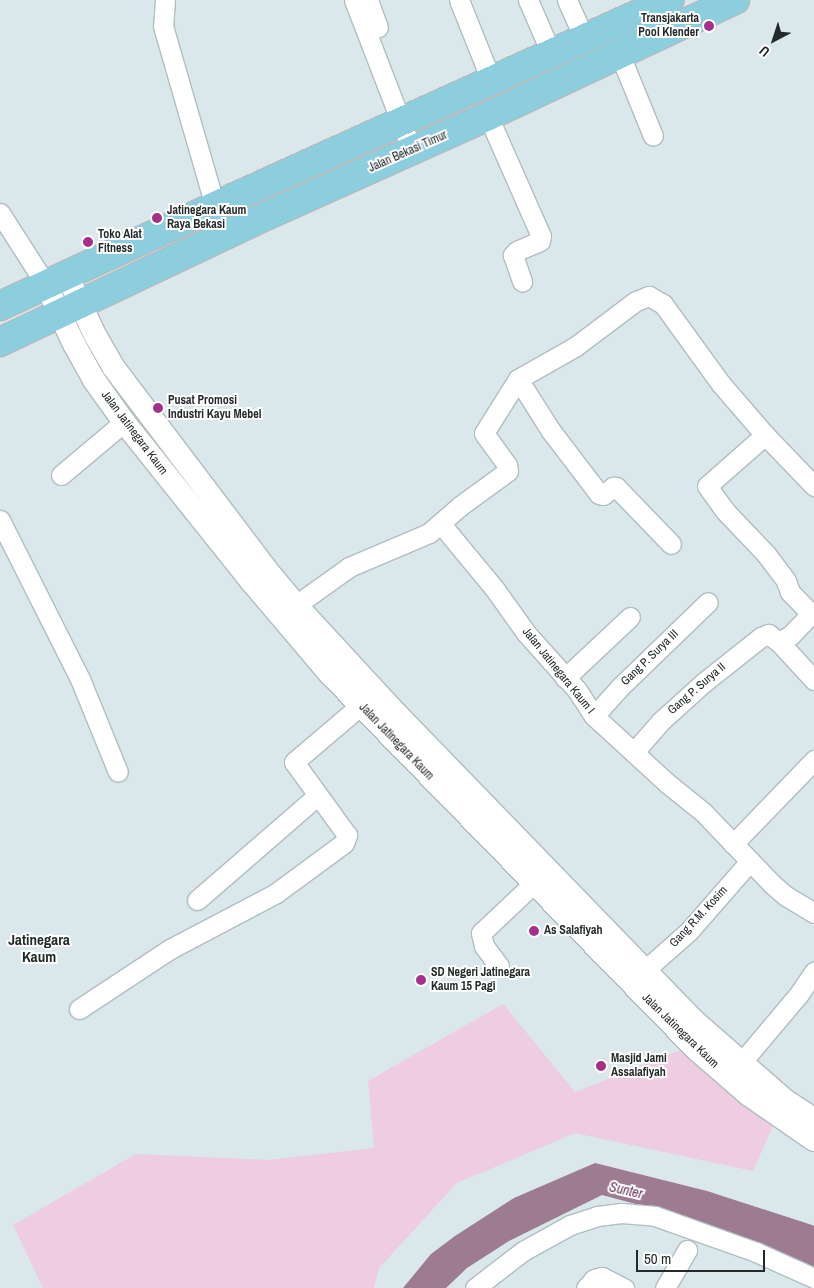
<!DOCTYPE html>
<html>
<head>
<meta charset="utf-8">
<style>
	body { margin:0 }
	#map { position:relative; width:814px; height:1288px; overflow:hidden; background:#dae7eb; font-family:"Archivo Narrow",sans-serif }
	div>[style] { position:absolute }
	.green>* { inset:0; background:#eecce2 }
	.water>* { inset:0; background:#9d7b91 }
	.roads { filter:drop-shadow(1px 0 #b1bdc1) drop-shadow(-1px 0 #b1bdc1) drop-shadow(0 1px #b1bdc1) drop-shadow(0 -1px #b1bdc1) }
	.minor>* { height:19px; margin:-9.5px; padding:0 9.5px; transform-origin:9.5px; border-radius:9.5px; background:#fff }
	.tertiary>* { height:22px; margin:-11px; padding:0 11px; transform-origin:11px; border-radius:11px; background:#fff }
	.primary>* { height:28px; margin:-14px; padding:0 14px; transform-origin:14px; border-radius:14px; background:#8ccedd }
	.dots>* { width:14px; height:14px; translate:-50% -50%; box-sizing:border-box; border:2px solid #fff; border-radius:50% }
	span { translate:-50% -50%; white-space:nowrap; text-align:center; line-height:1.15; -webkit-text-stroke:4px #fff; paint-order:stroke }
	.poi-label { font-size:12px; color:#24292a; font-weight:700 }
	.right { translate:-100% -50%; text-align:right }
	.left { translate:0 -50%; text-align:left }
	.street-label { font-size:12px; color:#24292a }
	.water-label { font-size:14px; color:#673759; font-style:italic }
	.quarter-label { font-size:15px; color:#24292a; font-weight:700 }
	.north { position:absolute; left:749px; top:15px; width:50px; height:50px; -webkit-text-stroke:4px #fff; paint-order:stroke; rotate:220deg; font-size:14px; font-weight:700; line-height:20px; text-align:center; color:#24292a }
	.north::after { content:''; display:block; margin:auto; width:18px; height:22px; background:#24292a; clip-path:polygon(50% 0,100% 100%,50% 72%,0 100%) }
	.scale { position:absolute; left:636px; top:1250px; width:129px; height:22px; box-sizing:border-box; border:2px solid #24292a; border-top:0; padding-left:6px; font-size:15px; line-height:18px; white-space:nowrap; color:#24292a; -webkit-text-stroke:4px #fff; paint-order:stroke }
</style>
</head>
<body>
<div id="map">
	<div class="green">
		<i style="clip-path:polygon(503px 1004px,575px 1092px,691px 1046px,775px 1121px,753px 1171px,575px 1133px,457px 1183px,379px 1268px,374px 1288px,43px 1288px,13px 1225px,136px 1154px,268px 1160px,374px 1148px,368px 1081px)"></i>
	</div>
	<div class="water">
		<i style="clip-path:polygon(595px 1163px,707px 1191px,812px 1225px,814px 1226px,814px 1273px,696px 1220px,602px 1195px,509px 1241px,467px 1268px,446px 1288px,403px 1288px,431px 1254px,455px 1236px,514px 1198px)"></i>
	</div>
	<div class="roads">
		<div class="minor">
			<i style="left:165px;top:0;width:26px;rotate:94deg"></i>
			<i style="left:163px;top:26px;width:187px;rotate:73.9deg"></i>
			<i style="left:354px;top:0;width:161px;rotate:68.9deg"></i>
			<i style="left:368px;top:0;width:29px;rotate:70deg"></i>
			<i style="left:459px;top:0;width:86px;rotate:68.2deg"></i>
			<i style="left:528px;top:0;width:58px;rotate:66.5deg"></i>
			<i style="left:567px;top:0;width:42px;rotate:65.9deg"></i>
			<i style="left:620px;top:55px;width:87px;rotate:67.8deg"></i>
			<i style="left:488px;top:116px;width:131px;rotate:66.2deg"></i>
			<i style="left:541px;top:236px;width:5px;rotate:101deg"></i>
			<i style="left:540px;top:241px;width:25px;rotate:157deg"></i>
			<i style="left:517px;top:251px;width:6px;rotate:135deg"></i>
			<i style="left:513px;top:255px;width:28px;rotate:71deg"></i>
			<i style="left:0;top:213px;width:85px;rotate:57.4deg"></i>
			<i style="left:518px;top:379px;width:62px;rotate:57.6deg"></i>
			<i style="left:551px;top:431px;width:79px;rotate:52.7deg"></i>
			<i style="left:599px;top:494px;width:4px;rotate:14deg"></i>
			<i style="left:603px;top:495px;width:13px;rotate:-39deg"></i>
			<i style="left:613px;top:487px;width:3px"></i>
			<i style="left:616px;top:487px;width:79px;rotate:46deg"></i>
			<i style="left:765px;top:435px;width:71px;rotate:46.1deg"></i>
			<i style="left:61px;top:475px;width:82px;rotate:-40.1deg"></i>
			<i style="left:0;top:520px;width:178px;rotate:63.3deg"></i>
			<i style="left:80px;top:679px;width:100px;rotate:67.8deg"></i>
			<i style="left:441px;top:524px;width:83px;rotate:50.4deg"></i>
			<i style="left:494px;top:588px;width:55px;rotate:54.6deg"></i>
			<i style="left:526px;top:633px;width:76px;rotate:48.2deg"></i>
			<i style="left:577px;top:690px;width:31px;rotate:57deg"></i>
			<i style="left:594px;top:716px;width:99px;rotate:42.5deg"></i>
			<i style="left:667px;top:783px;width:46px;rotate:38.9deg"></i>
			<i style="left:703px;top:812px;width:100px;rotate:46.2deg"></i>
			<i style="left:772px;top:884px;width:18px;rotate:41deg"></i>
			<i style="left:786px;top:896px;width:33px;rotate:31deg"></i>
			<i style="left:296px;top:605px;width:65px;rotate:-35.6deg"></i>
			<i style="left:349px;top:567px;width:87px;rotate:-23deg"></i>
			<i style="left:429px;top:533px;width:41px;rotate:-41.1deg"></i>
			<i style="left:460px;top:506px;width:59px;rotate:-36.1deg"></i>
			<i style="left:508px;top:471px;width:6px;rotate:-99deg"></i>
			<i style="left:507px;top:465px;width:39px;rotate:-126deg"></i>
			<i style="left:484px;top:433px;width:64px;rotate:-57.8deg"></i>
			<i style="left:518px;top:379px;width:67px;rotate:-29.6deg"></i>
			<i style="left:576px;top:346px;width:75px;rotate:-36.9deg"></i>
			<i style="left:636px;top:301px;width:14px;rotate:-21deg"></i>
			<i style="left:649px;top:296px;width:16px;rotate:30deg"></i>
			<i style="left:663px;top:304px;width:99px;rotate:54.1deg"></i>
			<i style="left:721px;top:384px;width:67px;rotate:49.2deg"></i>
			<i style="left:765px;top:435px;width:77px;rotate:138.7deg"></i>
			<i style="left:707px;top:486px;width:32px;rotate:54deg"></i>
			<i style="left:726px;top:512px;width:58px;rotate:46.4deg"></i>
			<i style="left:766px;top:554px;width:34px;rotate:53deg"></i>
			<i style="left:786px;top:581px;width:12px;rotate:70deg"></i>
			<i style="left:790px;top:592px;width:30px;rotate:46deg"></i>
			<i style="left:811px;top:614px;width:29px;rotate:134deg"></i>
			<i style="left:791px;top:635px;width:14px;rotate:150deg"></i>
			<i style="left:565px;top:678px;width:89px;rotate:-43.2deg"></i>
			<i style="left:594px;top:716px;width:39px;rotate:-48deg"></i>
			<i style="left:620px;top:687px;width:122px;rotate:-44deg"></i>
			<i style="left:634px;top:752px;width:41px;rotate:-48.9deg"></i>
			<i style="left:661px;top:721px;width:57px;rotate:-42.1deg"></i>
			<i style="left:703px;top:683px;width:74px;rotate:-38.4deg"></i>
			<i style="left:761px;top:637px;width:8px;rotate:-23deg"></i>
			<i style="left:768px;top:634px;width:14px;rotate:36deg"></i>
			<i style="left:779px;top:642px;width:52px;rotate:47.4deg"></i>
			<i style="left:733px;top:844px;width:117px;rotate:-46deg"></i>
			<i style="left:197px;top:900px;width:159px;rotate:-40.9deg"></i>
			<i style="left:499px;top:966px;width:25px;rotate:-127deg"></i>
			<i style="left:484px;top:946px;width:13px;rotate:-103deg"></i>
			<i style="left:481px;top:933px;width:73px;rotate:-43.3deg"></i>
			<i style="left:645px;top:970px;width:59px;rotate:-41.6deg"></i>
			<i style="left:689px;top:931px;width:93px;rotate:-48.9deg"></i>
			<i style="left:79px;top:1009px;width:109px;rotate:-33.4deg"></i>
			<i style="left:170px;top:949px;width:120px;rotate:-27.8deg"></i>
			<i style="left:276px;top:893px;width:84px;rotate:-36.3deg"></i>
			<i style="left:344px;top:843px;width:9px;rotate:-69deg"></i>
			<i style="left:347px;top:835px;width:90px;rotate:-126deg"></i>
			<i style="left:294px;top:762px;width:88px;rotate:-40.4deg"></i>
			<i style="left:741px;top:1063px;width:90px;rotate:-50deg"></i>
			<i style="left:799px;top:994px;width:27px;rotate:-56deg"></i>
			<i style="left:475px;top:1288px;width:61px;rotate:-37.6deg"></i>
			<i style="left:523px;top:1251px;width:54px;rotate:-29deg"></i>
			<i style="left:570px;top:1225px;width:28px;rotate:-18deg"></i>
			<i style="left:597px;top:1216px;width:25px;rotate:-7deg"></i>
			<i style="left:622px;top:1213px;width:33px;rotate:5deg"></i>
			<i style="left:655px;top:1216px;width:107px;rotate:19.6deg"></i>
			<i style="left:756px;top:1252px;width:64px;rotate:24.1deg"></i>
			<i style="left:586px;top:1288px;width:12px;rotate:-48deg"></i>
			<i style="left:594px;top:1279px;width:8px;rotate:-14deg"></i>
			<i style="left:602px;top:1277px;width:25px;rotate:27deg"></i>
			<i style="left:665px;top:1288px;width:44px;rotate:-59.9deg"></i>
		</div>
		<div class="tertiary">
			<i style="left:67px;top:275px;width:66px;rotate:65deg"></i>
			<i style="left:95px;top:335px;width:38px;rotate:60deg"></i>
			<i style="left:114px;top:368px;width:251px;rotate:52.9deg"></i>
			<i style="left:265px;top:568px;width:48px;rotate:50deg"></i>
			<i style="left:296px;top:605px;width:139px;rotate:47.3deg"></i>
			<i style="left:390px;top:707px;width:434px;rotate:45.9deg"></i>
			<i style="left:692px;top:1019px;width:125px;rotate:41.1deg"></i>
			<i style="left:786px;top:1101px;width:33px;rotate:33deg"></i>
			<i style="left:46px;top:285px;width:65px;rotate:64.6deg"></i>
			<i style="left:74px;top:344px;width:41px;rotate:60.9deg"></i>
			<i style="left:94px;top:380px;width:52px;rotate:54.5deg"></i>
			<i style="left:124px;top:422px;width:203px;rotate:51.4deg"></i>
			<i style="left:251px;top:581px;width:121px;rotate:49.7deg"></i>
			<i style="left:329px;top:673px;width:527px;rotate:45.69deg"></i>
			<i style="left:697px;top:1050px;width:69px;rotate:40.9deg"></i>
			<i style="left:749px;top:1095px;width:79px;rotate:34.7deg"></i>
		</div>
		<div class="primary">
			<i style="left:0;top:306px;width:237px;rotate:-24.9deg"></i>
			<i style="left:215px;top:206px;width:499px;rotate:-24.4deg"></i>
			<i style="left:0;top:342px;width:297px;rotate:-25.4deg"></i>
			<i style="left:268px;top:215px;width:241px;rotate:-24.2deg"></i>
			<i style="left:488px;top:116px;width:273px;rotate:-25.2deg"></i>
		</div>
	</div>
	<div class="dots">
		<i style="left:709px;top:26px;background:#a53089"></i>
		<i style="left:157px;top:218px;background:#a53089"></i>
		<i style="left:88px;top:242px;background:#a53089"></i>
		<i style="left:158px;top:408px;background:#a53089"></i>
		<i style="left:534px;top:931px;background:#a53089"></i>
		<i style="left:421px;top:980px;background:#a53089"></i>
		<i style="left:601px;top:1066px;background:#a53089"></i>
	</div>
	<div class="poi-label">
		<span class="right" style="left:699px;top:26px">Transjakarta<br>Pool Klender</span>
		<span class="left" style="left:167px;top:218px">Jatinegara Kaum<br>Raya Bekasi</span>
		<span class="left" style="left:98px;top:242px">Toko Alat<br>Fitness</span>
		<span class="left" style="left:168px;top:408px">Pusat Promosi<br>Industri Kayu Mebel</span>
		<span class="left" style="left:544px;top:931px">As Salafiyah</span>
		<span class="left" style="left:431px;top:980px">SD Negeri Jatinegara<br>Kaum 15 Pagi</span>
		<span class="left" style="left:611px;top:1066px">Masjid Jami<br>Assalafiyah</span>
	</div>
	<div class="street-label">
		<span style="left:408px;top:152px;rotate:-24deg">Jalan Bekasi Timur</span>
		<span style="left:134px;top:433px;rotate:53deg">Jalan Jatinegara Kaum</span>
		<span style="left:650px;top:658px;rotate:-44deg">Gang P. Surya III</span>
		<span style="left:558px;top:671px;rotate:51deg">Jalan Jatinegara Kaum I</span>
		<span style="left:697px;top:689px;rotate:-41deg">Gang P. Surya II</span>
		<span style="left:396px;top:742px;rotate:46deg">Jalan Jatinegara Kaum</span>
		<span style="left:699px;top:917px;rotate:-47deg">Gang R.M. Kosim</span>
		<span style="left:680px;top:1031px;rotate:44deg">Jalan Jatinegara Kaum</span>
	</div>
	<div class="water-label">
		<span style="left:626px;top:1190px;rotate:13deg">Sunter</span>
	</div>
	<div class="quarter-label">
		<span style="left:39px;top:948px">Jatinegara<br>Kaum</span>
	</div>
	<div class="north">U</div>
	<div class="scale">50 m</div>
</div>
</body>
</html>
